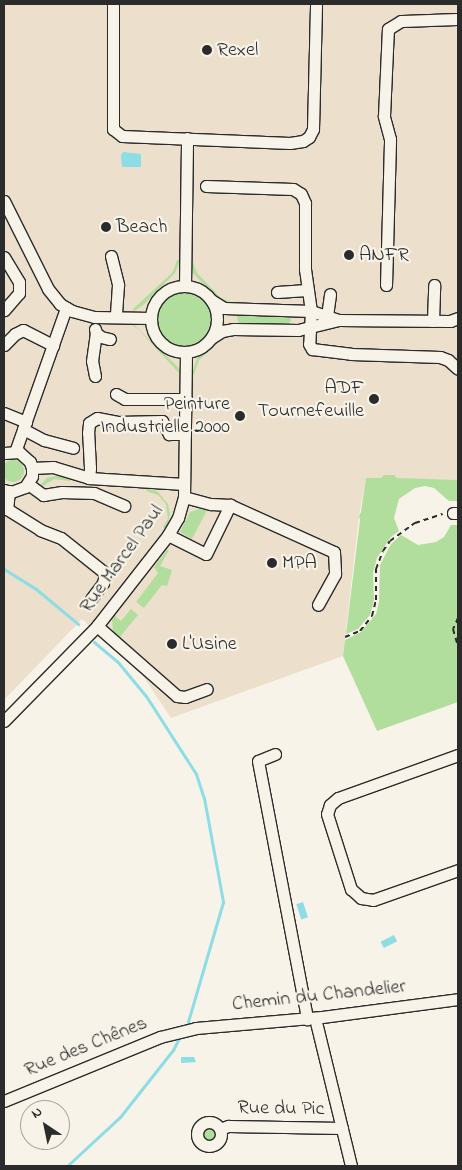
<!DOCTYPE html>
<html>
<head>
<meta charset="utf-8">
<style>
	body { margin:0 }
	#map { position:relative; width:462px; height:1170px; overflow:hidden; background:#f7f3e8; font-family:"Indie Flower",sans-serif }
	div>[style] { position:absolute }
	.built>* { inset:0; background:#ecdfcb }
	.green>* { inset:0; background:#b1de9c }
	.round { border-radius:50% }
	.water>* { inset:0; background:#8cdde6; transform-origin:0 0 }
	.stream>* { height:3px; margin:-1.5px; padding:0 1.5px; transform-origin:1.5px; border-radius:1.5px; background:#8cdde6 }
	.path>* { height:2px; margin-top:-1px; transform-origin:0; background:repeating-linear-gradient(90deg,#2b2b2b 0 5px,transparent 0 9px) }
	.roads { filter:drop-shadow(1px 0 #2b2b2b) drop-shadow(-1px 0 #2b2b2b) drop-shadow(0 1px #2b2b2b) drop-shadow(0 -1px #2b2b2b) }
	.minor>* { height:11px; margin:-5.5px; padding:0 5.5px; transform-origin:5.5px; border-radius:5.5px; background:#f7f3e8 }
	.minor>.ring { margin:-5.5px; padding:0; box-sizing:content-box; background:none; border:11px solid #f7f3e8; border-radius:50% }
	.dots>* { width:14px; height:14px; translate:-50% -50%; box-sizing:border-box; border:2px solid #f7f3e8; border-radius:50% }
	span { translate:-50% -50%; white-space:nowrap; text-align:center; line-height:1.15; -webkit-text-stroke:4.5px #f7f3e8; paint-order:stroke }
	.poi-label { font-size:20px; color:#2b2b2b }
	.left { translate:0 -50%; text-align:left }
	.right { translate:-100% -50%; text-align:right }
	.street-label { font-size:20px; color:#2b2b2b }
	.frame { position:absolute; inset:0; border:5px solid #2b2b2b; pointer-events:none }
	.north { position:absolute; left:20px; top:1100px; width:50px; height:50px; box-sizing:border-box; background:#f7f3e8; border:1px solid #a5a39c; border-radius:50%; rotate:326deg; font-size:14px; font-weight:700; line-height:20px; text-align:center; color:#2b2b2b }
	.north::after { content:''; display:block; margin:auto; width:18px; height:22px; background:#2b2b2b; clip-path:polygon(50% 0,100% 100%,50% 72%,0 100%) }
</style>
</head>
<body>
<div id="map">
	<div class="built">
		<i style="clip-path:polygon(4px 4px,458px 4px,458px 480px,366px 478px,359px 516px,343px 656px,171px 718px,143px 676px,82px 619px,4px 700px)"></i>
	</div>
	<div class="green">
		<i style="clip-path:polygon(177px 260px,180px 260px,175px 273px,142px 306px,134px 311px,133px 309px,173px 272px)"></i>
		<i style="clip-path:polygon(190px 260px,192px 260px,197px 273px,221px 298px,231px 302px,231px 305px,218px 299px,193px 273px)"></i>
		<i class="round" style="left:155px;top:289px;width:58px;height:58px"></i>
		<i style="clip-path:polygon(239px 314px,290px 316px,291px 321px,287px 326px,239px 324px,237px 317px)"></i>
		<i style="clip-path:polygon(133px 324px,177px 366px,181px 373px,179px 373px,139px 330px,133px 326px)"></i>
		<i style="clip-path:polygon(225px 336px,199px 360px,194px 374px,192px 374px,197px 358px,218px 338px)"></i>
		<i class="round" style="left:2px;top:460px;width:22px;height:22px"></i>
		<i style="clip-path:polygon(60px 475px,71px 479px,70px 481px,54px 479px,40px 488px,38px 487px,47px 478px)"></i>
		<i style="clip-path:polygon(384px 475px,394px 475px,397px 478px,458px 480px,458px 501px,449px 501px,434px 488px,425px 486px,415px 488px,399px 499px,394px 518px,399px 531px,391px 537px,377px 558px,373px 573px,374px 600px,370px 615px,358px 629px,346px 634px,360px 520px,359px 516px,361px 512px,366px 478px,381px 478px)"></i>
		<i style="clip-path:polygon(148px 488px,158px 492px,168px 504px,170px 514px,166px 530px,163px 527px,168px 519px,166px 504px,158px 495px,146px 491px)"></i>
		<i style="clip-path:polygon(199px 509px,207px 510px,192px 539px,180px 532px,190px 512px)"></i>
		<i style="clip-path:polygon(451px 525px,458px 525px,458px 702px,377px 731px,343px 656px,345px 640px,361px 632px,376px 614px,379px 602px,380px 565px,391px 544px,401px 535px,418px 545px,436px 542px,444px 537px)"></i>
		<i style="clip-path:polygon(167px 550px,169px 550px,160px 566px,172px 570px,167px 586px,162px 585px,144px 608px,136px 602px,158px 573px,154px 567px)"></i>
		<i style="clip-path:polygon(131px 609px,138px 615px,119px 638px,113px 632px,112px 618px,114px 615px,121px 621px)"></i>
		<i class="round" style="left:200px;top:1125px;width:18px;height:18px"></i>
	</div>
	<div class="water">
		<i style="clip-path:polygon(123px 152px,141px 154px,141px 167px,122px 167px,121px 155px)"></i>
		<i style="left:303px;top:902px;width:16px;height:7px;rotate:72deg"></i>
		<i style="left:394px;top:935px;width:7px;height:15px;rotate:63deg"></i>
		<i style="clip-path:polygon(181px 1057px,194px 1057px,196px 1062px,181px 1063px)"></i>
	</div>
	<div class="stream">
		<i style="left:4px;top:569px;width:38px;rotate:32deg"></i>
		<i style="left:36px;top:589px;width:55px;rotate:39.8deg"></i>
		<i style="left:94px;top:642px;width:30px;rotate:40deg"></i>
		<i style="left:117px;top:661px;width:45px;rotate:50.4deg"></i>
		<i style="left:146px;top:696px;width:93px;rotate:57.3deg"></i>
		<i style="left:196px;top:774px;width:25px;rotate:72deg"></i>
		<i style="left:204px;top:798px;width:106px;rotate:79.6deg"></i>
		<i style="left:223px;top:902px;width:125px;rotate:106.3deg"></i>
		<i style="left:67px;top:1166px;width:72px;rotate:-42.8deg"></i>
		<i style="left:120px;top:1117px;width:85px;rotate:-51.7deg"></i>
		<i style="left:173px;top:1050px;width:13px;rotate:-63deg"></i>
	</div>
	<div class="path">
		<i style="left:458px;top:618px;width:12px;rotate:114deg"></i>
		<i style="left:453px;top:629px;width:19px;rotate:74deg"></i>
		<i style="left:345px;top:637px;width:16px;rotate:-22deg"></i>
		<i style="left:360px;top:631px;width:19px;rotate:-51deg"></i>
		<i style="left:372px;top:616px;width:16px;rotate:-76deg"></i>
		<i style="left:376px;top:600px;width:31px;rotate:-90deg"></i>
		<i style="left:376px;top:569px;width:19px;rotate:-69deg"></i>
		<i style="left:383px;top:551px;width:12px;rotate:-55deg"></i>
		<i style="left:390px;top:541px;width:31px;rotate:-36deg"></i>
		<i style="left:415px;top:523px;width:29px;rotate:-18deg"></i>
	</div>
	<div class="roads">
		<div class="minor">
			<i style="left:113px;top:4px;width:125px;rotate:90deg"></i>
			<i style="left:113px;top:129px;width:11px;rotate:38deg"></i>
			<i style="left:122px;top:136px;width:168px;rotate:2.4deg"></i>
			<i style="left:290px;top:143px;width:13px;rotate:-9deg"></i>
			<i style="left:303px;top:141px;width:7px;rotate:-34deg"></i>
			<i style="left:309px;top:137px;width:9px;rotate:-63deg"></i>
			<i style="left:313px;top:129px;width:125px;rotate:-88.6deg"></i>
			<i style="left:206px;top:186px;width:87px;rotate:2deg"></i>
			<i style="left:293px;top:189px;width:9px;rotate:32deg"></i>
			<i style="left:301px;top:194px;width:10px;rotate:66deg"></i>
			<i style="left:305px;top:203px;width:66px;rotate:90deg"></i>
			<i style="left:305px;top:269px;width:42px;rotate:81.9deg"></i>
			<i style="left:311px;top:311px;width:33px;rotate:93deg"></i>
			<i style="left:309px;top:344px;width:6px;rotate:59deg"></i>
			<i style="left:312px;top:349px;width:39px;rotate:7deg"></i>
			<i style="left:351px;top:354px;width:89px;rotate:1.9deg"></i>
			<i style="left:440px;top:357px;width:9px;rotate:21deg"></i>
			<i style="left:448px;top:360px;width:13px;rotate:42deg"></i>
			<i style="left:4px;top:201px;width:98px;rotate:63.4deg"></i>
			<i style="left:48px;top:289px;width:19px;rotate:51deg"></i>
			<i style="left:60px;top:304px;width:14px;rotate:30deg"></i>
			<i style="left:72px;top:311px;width:23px;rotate:15deg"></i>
			<i style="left:94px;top:317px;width:57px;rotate:1deg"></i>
			<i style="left:111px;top:256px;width:30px;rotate:76deg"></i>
			<i style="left:118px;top:285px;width:32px;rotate:94deg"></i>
			<i style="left:4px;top:257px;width:29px;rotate:59deg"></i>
			<i style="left:19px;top:282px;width:11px;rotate:90deg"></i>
			<i style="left:19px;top:293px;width:23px;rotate:131deg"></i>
			<i style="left:386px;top:285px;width:146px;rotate:-88.4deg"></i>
			<i style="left:390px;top:139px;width:24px;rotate:-105deg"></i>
			<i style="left:384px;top:116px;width:87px;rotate:-87.4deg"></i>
			<i style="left:388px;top:29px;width:15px;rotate:-32deg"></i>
			<i style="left:401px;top:21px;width:57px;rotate:-2deg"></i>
			<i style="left:185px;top:286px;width:148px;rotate:-89.2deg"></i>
			<i class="ring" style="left:151px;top:286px;width:55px;height:55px"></i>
			<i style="left:277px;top:292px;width:30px;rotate:-4deg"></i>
			<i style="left:211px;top:300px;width:15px;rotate:32deg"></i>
			<i style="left:224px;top:308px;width:87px;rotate:2deg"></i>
			<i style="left:311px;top:311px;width:28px;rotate:18deg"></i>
			<i style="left:327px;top:316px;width:22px;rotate:-82deg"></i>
			<i style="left:433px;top:321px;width:36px;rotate:-88deg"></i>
			<i style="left:95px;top:329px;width:4px;rotate:76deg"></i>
			<i style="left:96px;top:333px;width:6px;rotate:39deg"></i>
			<i style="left:101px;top:337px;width:9px;rotate:13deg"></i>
			<i style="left:211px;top:338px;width:13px;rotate:-32deg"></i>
			<i style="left:222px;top:331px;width:11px;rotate:-10deg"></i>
			<i style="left:233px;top:329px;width:65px;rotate:0.9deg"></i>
			<i style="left:298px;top:330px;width:41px;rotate:-14deg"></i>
			<i style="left:338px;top:320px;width:112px;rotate:0.5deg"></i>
			<i style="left:450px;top:321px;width:9px;rotate:-21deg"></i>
			<i style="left:4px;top:345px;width:16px;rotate:-45deg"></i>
			<i style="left:15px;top:334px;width:9px;rotate:-27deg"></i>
			<i style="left:23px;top:330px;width:34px;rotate:27deg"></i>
			<i style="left:95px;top:376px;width:15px;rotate:-101deg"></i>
			<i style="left:92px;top:361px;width:28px;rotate:-82deg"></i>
			<i style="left:116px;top:394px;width:10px;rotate:29deg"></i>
			<i style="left:125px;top:399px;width:61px"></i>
			<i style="left:4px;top:413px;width:24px;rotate:22deg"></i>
			<i style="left:23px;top:429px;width:24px;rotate:28deg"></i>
			<i style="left:44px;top:440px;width:30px;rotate:15deg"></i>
			<i style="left:15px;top:452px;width:153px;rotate:-70.5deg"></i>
			<i style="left:4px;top:453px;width:15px;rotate:-4deg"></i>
			<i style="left:19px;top:452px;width:15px;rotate:42deg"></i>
			<i style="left:30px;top:462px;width:6px;rotate:72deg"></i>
			<i style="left:32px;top:468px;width:8px;rotate:90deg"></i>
			<i style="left:32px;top:476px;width:13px;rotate:122deg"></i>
			<i style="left:25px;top:487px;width:15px;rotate:160deg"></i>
			<i style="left:11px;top:492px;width:7px;rotate:-164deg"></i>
			<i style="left:32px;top:468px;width:21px;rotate:-3deg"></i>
			<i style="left:53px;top:467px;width:38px;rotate:17deg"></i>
			<i style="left:89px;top:478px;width:95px;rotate:3.6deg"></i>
			<i style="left:89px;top:478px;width:10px;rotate:-84deg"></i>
			<i style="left:90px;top:468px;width:35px;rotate:-93deg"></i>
			<i style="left:88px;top:433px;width:10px;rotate:-84deg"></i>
			<i style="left:89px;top:423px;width:9px;rotate:-32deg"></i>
			<i style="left:97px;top:418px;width:21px;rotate:11deg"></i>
			<i style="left:118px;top:422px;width:44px;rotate:-1.3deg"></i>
			<i style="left:162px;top:421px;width:15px;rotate:62deg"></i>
			<i style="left:169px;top:434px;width:16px"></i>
			<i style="left:28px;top:484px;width:19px;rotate:36deg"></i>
			<i style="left:43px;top:495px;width:19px;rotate:-9deg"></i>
			<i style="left:62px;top:492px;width:32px;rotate:2deg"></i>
			<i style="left:94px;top:493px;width:33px;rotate:23deg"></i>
			<i style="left:9px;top:491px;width:18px;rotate:96deg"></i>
			<i style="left:7px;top:509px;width:39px;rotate:32deg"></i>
			<i style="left:40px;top:530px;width:22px;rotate:21deg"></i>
			<i style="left:61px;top:538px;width:56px;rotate:38.5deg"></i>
			<i style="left:105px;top:573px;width:10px;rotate:101deg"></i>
			<i style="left:103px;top:583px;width:20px;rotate:127deg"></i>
			<i style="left:184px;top:497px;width:28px;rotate:15deg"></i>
			<i style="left:211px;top:504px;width:19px;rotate:3deg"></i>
			<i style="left:453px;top:513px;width:5px"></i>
			<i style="left:168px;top:535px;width:42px;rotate:26.6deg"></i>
			<i style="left:206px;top:554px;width:55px;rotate:-63.9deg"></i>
			<i style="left:230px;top:505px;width:114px;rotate:24.3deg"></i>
			<i style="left:334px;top:552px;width:22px;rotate:87deg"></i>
			<i style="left:335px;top:574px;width:35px;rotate:119deg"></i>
			<i style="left:97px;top:626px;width:106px;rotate:41.2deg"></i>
			<i style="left:177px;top:696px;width:8px;rotate:7deg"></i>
			<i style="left:185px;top:697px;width:23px;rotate:-20deg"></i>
			<i style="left:4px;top:721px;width:133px;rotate:-45.6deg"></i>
			<i style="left:97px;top:626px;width:115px;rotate:-52deg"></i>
			<i style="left:168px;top:535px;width:20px;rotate:-60deg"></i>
			<i style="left:178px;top:518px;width:22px;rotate:-74deg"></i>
			<i style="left:184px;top:497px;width:145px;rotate:-89.2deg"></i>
			<i style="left:275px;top:754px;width:18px;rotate:158deg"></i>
			<i style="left:258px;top:761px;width:263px;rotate:79.2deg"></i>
			<i style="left:458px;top:755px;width:127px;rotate:160.3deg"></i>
			<i style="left:338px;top:798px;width:11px;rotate:139deg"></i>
			<i style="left:330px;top:805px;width:9px;rotate:108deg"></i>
			<i style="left:327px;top:814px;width:79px;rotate:72.3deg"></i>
			<i style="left:351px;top:889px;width:13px;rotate:42deg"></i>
			<i style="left:361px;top:898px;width:12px;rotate:9deg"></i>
			<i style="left:373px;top:900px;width:90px;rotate:-19.4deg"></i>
			<i style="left:315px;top:1018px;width:152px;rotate:76.3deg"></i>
			<i style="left:4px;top:1101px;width:169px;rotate:-22.3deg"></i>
			<i style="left:160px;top:1037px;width:37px;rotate:-14deg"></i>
			<i style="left:196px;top:1028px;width:126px;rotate:-5deg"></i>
			<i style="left:322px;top:1017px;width:137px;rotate:-7.5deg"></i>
			<i class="ring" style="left:197px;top:1122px;width:13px;height:13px"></i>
			<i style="left:220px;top:1129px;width:9px;rotate:-21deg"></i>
			<i style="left:228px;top:1126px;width:114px;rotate:1deg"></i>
		</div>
	</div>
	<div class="dots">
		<i style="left:207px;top:50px;background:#2b2b2b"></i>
		<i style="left:106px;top:227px;background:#2b2b2b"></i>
		<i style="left:349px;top:255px;background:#2b2b2b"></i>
		<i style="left:374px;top:399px;background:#2b2b2b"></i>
		<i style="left:240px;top:416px;background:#2b2b2b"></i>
		<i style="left:272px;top:563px;background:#2b2b2b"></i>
		<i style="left:172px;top:644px;background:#2b2b2b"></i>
	</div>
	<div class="poi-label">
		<span class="left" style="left:217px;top:50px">Rexel</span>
		<span class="left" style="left:116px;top:227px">Beach</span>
		<span class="left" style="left:359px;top:255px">ANFR</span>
		<span class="right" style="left:364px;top:400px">ADF<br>Tournefeuille</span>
		<span class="right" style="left:230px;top:416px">Peinture<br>Industrielle 2000</span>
		<span class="left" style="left:282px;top:563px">MPA</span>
		<span class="left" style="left:182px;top:644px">L'Usine</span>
	</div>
	<div class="street-label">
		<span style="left:122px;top:559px;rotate:-54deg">Rue Marcel Paul</span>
		<span style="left:319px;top:996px;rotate:-6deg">Chemin du Chandelier</span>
		<span style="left:86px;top:1047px;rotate:-22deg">Rue des Chênes</span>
		<span style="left:281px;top:1109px;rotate:1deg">Rue du Pic</span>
	</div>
	<div class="frame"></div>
	<div class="north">N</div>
</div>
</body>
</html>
